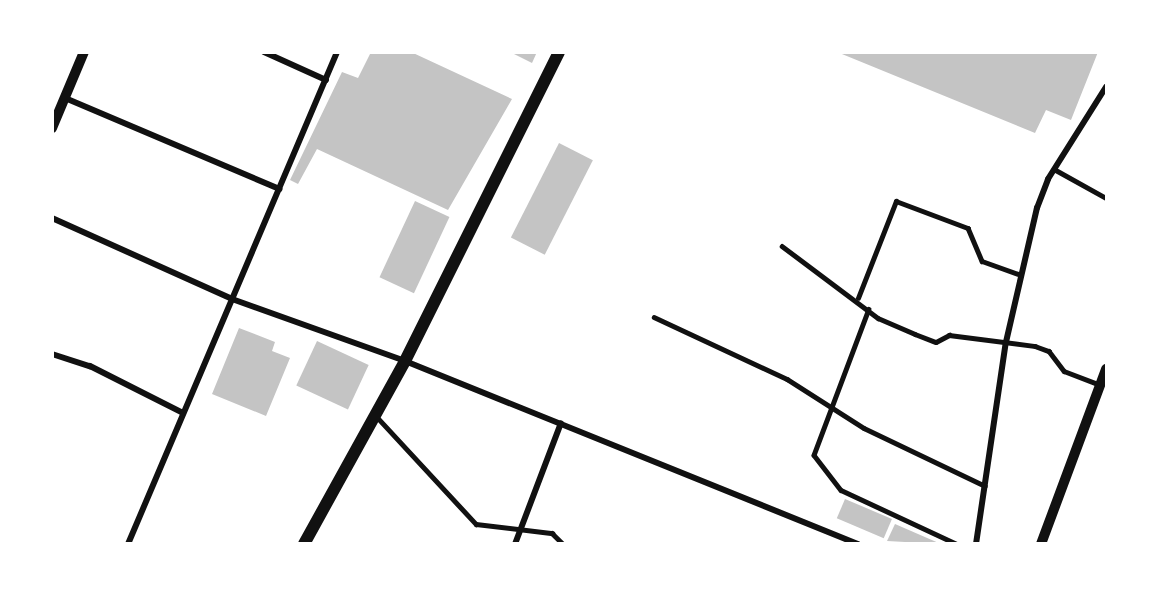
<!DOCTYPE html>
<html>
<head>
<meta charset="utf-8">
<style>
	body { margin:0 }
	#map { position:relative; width:1159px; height:596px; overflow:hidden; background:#fff; font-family:Inter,sans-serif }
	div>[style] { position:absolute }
	.building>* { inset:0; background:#c4c4c4; transform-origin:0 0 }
	.service>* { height:4.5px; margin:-2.25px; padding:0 2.25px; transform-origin:2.25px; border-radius:2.25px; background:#111 }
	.minor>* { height:6px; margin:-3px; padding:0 3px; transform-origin:3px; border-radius:3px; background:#111 }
	.tertiary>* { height:10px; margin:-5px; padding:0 5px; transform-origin:5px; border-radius:5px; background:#111 }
	.secondary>* { height:12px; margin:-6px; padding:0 6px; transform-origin:6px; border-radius:6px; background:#111 }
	span { translate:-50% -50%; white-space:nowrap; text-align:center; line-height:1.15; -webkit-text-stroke:4.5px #fff; paint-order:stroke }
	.frame { position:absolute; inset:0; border:54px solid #fff; pointer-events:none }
</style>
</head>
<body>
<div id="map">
	<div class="building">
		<i style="clip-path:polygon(371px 52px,411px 52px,512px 99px,448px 210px,317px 149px,298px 184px,290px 180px,342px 72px,358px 78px)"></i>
		<i style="clip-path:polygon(510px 52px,537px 52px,532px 63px)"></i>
		<i style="clip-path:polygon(837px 52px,1098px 52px,1071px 120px,1046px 110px,1035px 133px)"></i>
		<i style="left:559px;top:143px;width:38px;height:106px;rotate:27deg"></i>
		<i style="left:415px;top:201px;width:38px;height:84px;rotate:25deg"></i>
		<i style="clip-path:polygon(239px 328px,275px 342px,272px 351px,290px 358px,266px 416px,212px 394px)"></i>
		<i style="left:317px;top:341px;width:57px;height:49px;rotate:25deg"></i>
		<i style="left:845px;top:499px;width:51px;height:21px;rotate:23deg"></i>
		<i style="clip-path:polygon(895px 524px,941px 544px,887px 541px)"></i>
	</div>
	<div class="service">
		<i style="left:1054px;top:169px;width:60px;rotate:29.1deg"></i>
		<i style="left:782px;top:246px;width:120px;rotate:36.9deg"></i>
		<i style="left:878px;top:318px;width:40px;rotate:23.4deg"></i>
		<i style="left:915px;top:334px;width:22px;rotate:21deg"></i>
		<i style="left:936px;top:342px;width:15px;rotate:-28deg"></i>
		<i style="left:949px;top:335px;width:87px;rotate:7.3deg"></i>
		<i style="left:1035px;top:346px;width:15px;rotate:20deg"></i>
		<i style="left:1049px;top:351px;width:25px;rotate:53deg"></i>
		<i style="left:1064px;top:371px;width:39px;rotate:21deg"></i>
		<i style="left:858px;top:298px;width:104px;rotate:-68.6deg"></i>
		<i style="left:896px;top:201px;width:77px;rotate:20.6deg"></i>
		<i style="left:968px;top:228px;width:36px;rotate:67deg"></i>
		<i style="left:982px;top:261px;width:41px;rotate:19.7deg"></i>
		<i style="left:869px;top:309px;width:156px;rotate:110.6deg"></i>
		<i style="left:814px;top:455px;width:44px;rotate:52.4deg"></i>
		<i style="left:841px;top:490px;width:128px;rotate:25deg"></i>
		<i style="left:654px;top:317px;width:147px;rotate:25deg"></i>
		<i style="left:787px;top:379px;width:91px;rotate:32.5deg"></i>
		<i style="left:864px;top:428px;width:134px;rotate:25.6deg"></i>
		<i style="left:377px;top:417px;width:146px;rotate:47.2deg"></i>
		<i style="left:476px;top:524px;width:77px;rotate:6.8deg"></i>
		<i style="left:552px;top:533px;width:16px;rotate:45deg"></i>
	</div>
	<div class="minor">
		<i style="left:264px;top:52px;width:68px;rotate:24.3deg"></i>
		<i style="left:65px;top:98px;width:233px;rotate:23deg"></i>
		<i style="left:52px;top:218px;width:197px;rotate:24.2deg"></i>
		<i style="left:232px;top:299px;width:184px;rotate:19.7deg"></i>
		<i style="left:405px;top:361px;width:489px;rotate:22deg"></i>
		<i style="left:52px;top:354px;width:40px;rotate:18deg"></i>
		<i style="left:90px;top:366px;width:104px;rotate:26.8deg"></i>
		<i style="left:128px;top:544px;width:535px;rotate:-66.98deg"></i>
		<i style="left:515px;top:544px;width:129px;rotate:-69.2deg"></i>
		<i style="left:976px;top:544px;width:204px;rotate:-81.6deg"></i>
		<i style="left:1006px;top:342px;width:138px;rotate:-77deg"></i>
		<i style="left:1037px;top:208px;width:31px;rotate:-69deg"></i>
		<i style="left:1048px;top:179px;width:109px;rotate:-57.8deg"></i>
	</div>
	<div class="tertiary">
		<i style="left:52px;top:128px;width:82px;rotate:-67.2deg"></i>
		<i style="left:1041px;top:544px;width:187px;rotate:-69.6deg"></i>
	</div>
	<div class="secondary">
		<i style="left:304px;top:544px;width:209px;rotate:-61.1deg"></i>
		<i style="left:405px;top:361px;width:345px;rotate:-63.5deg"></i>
	</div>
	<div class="frame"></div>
</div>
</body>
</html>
